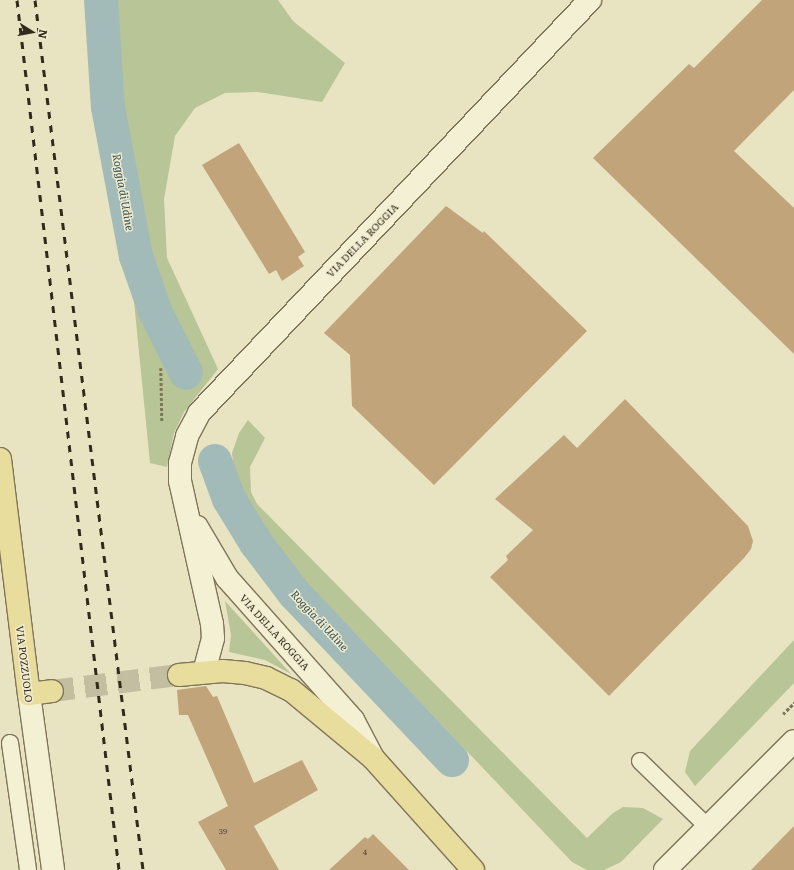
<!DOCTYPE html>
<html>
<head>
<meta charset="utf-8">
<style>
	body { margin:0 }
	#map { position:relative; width:794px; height:870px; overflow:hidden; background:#e8e3c1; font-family:Literata,serif }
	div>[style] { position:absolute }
	.green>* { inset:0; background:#b8c597 }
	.canal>* { height:34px; margin:-17px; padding:0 17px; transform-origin:17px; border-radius:17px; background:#a3bbb8 }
	.building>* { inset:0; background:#c2a47b }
	.primary-tunnel>* { height:22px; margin-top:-11px; transform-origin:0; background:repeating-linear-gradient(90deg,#c3bea0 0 22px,transparent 0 33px) }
	.path>* { height:2.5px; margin-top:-1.25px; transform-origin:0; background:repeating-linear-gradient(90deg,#80745b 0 3px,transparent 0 5px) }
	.roads { filter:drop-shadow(1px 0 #80745b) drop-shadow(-1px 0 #80745b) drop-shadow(0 1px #80745b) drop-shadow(0 -1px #80745b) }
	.service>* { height:16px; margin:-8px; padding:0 8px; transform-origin:8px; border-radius:8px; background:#f4f0d3 }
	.minor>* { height:22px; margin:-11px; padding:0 11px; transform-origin:11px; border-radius:11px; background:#f4f0d3 }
	.tertiary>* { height:22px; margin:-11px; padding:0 11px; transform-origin:11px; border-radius:11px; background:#f4f0d3 }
	.primary>* { height:22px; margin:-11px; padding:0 11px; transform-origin:11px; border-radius:11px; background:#e8dd9c }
	.rail>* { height:3px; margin-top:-1.5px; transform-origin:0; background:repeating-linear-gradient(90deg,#312a1d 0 7px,transparent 0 14px) }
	span { translate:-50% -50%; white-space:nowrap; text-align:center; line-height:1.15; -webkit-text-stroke:3px #f1ecd0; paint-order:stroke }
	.number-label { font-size:8px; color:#554834 }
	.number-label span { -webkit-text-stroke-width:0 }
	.street-label { font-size:10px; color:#312a1d }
	.water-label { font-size:11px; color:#2e4c4f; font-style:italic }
	.north { position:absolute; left:12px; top:12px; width:40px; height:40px; -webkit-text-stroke:3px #f1ecd0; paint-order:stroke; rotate:101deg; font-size:11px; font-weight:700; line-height:16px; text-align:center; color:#312a1d }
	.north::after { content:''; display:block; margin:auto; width:14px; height:18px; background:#312a1d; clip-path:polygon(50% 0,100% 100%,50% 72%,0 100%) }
</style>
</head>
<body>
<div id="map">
	<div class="green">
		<i style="clip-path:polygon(104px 0,278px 0,293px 21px,345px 63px,322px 102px,258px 92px,225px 93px,195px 108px,175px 136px,164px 199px,167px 258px,218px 369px,184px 412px,174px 433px,167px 467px,150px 463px,129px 251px,130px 202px)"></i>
		<i style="clip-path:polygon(248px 420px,265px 438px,250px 467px,251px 492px,257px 504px,587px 838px,613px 813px,623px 807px,643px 808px,663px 819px,621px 862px,604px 870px,587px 870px,572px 862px,298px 573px,267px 534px,235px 481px,232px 453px,239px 433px)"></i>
		<i style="clip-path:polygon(225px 601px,291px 674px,265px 660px,229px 652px,231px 635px)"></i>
		<i style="clip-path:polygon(794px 640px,794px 683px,695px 786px,685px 772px,690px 751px)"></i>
	</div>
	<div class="canal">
		<i style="left:101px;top:0;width:107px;rotate:86.3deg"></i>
		<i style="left:108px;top:107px;width:152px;rotate:79.4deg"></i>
		<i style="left:136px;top:256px;width:58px;rotate:70.9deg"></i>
		<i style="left:155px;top:311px;width:69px;rotate:63.4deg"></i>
		<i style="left:215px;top:461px;width:40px;rotate:69.8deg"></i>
		<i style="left:229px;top:499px;width:52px;rotate:58.5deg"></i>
		<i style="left:256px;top:543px;width:63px;rotate:52.8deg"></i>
		<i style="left:294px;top:593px;width:230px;rotate:46.6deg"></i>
	</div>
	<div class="building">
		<i style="clip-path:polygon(762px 0,794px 0,794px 90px,734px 151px,794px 208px,794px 354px,593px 158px,689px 64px,694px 68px)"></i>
		<i style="clip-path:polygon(239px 143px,305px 252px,298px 257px,304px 266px,282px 281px,276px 270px,269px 274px,202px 165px)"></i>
		<i style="clip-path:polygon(446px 206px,483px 233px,484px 231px,587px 331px,434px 485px,352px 406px,350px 355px,324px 333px)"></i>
		<i style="clip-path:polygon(625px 399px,748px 526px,753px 541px,751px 549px,744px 558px,609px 696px,490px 577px,508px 560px,506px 556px,533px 530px,495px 499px,564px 435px,577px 448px)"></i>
		<i style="clip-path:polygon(206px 686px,213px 697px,217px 696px,254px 783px,302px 760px,318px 790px,254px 826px,279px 870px,226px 870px,198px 822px,228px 806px,188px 715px,179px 715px,177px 690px)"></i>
		<i style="clip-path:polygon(794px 826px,794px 870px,751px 870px)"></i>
		<i style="clip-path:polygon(373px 834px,409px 870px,329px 870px,365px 837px,368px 839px)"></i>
	</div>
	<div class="primary-tunnel">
		<i style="left:52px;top:691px;width:128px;rotate:-7.2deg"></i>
	</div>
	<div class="path">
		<i style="left:161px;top:368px;width:53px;rotate:88.9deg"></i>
		<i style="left:783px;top:714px;width:16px;rotate:-45deg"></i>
	</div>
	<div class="roads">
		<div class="service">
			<i style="left:10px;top:743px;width:128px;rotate:81.9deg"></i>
			<i style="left:640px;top:761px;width:96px;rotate:44.2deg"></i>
		</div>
		<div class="minor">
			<i style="left:197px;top:527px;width:59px;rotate:59.5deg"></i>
			<i style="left:227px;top:578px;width:190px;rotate:48.4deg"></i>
			<i style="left:353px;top:720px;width:43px;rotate:62.2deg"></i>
			<i style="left:204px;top:672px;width:35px;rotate:-75deg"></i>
			<i style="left:213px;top:638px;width:14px;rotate:-94deg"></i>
			<i style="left:212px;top:624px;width:147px;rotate:-102.6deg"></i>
			<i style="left:180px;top:481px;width:18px;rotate:-90deg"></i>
			<i style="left:180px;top:463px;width:28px;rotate:-75deg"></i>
			<i style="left:187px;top:436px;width:26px;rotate:-62deg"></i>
			<i style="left:199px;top:413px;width:569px;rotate:-46.57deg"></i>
			<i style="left:29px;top:694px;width:178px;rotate:82.2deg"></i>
		</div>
		<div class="tertiary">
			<i style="left:665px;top:870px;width:182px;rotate:-45deg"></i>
		</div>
		<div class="primary">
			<i style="left:0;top:459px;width:237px;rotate:83deg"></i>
			<i style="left:29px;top:694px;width:23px;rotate:-7deg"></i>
			<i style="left:179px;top:675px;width:44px;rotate:-5.2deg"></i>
			<i style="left:223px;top:671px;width:22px;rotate:5deg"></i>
			<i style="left:245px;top:673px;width:22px;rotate:13deg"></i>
			<i style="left:266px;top:678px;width:28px;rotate:26deg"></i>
			<i style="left:291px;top:690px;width:107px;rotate:39.7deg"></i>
			<i style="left:373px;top:758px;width:150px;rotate:48.2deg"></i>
		</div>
	</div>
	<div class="rail">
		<i style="left:17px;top:0;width:876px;rotate:83.31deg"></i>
		<i style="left:35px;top:0;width:877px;rotate:82.92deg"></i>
	</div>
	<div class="number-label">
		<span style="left:223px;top:831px">39</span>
		<span style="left:365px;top:852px">4</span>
	</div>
	<div class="street-label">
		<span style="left:362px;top:240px;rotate:-46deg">VIA DELLA ROGGIA</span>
		<span style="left:275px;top:632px;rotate:48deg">VIA DELLA ROGGIA</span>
		<span style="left:25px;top:664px;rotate:83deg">VIA POZZUOLO</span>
	</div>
	<div class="water-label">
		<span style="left:124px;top:192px;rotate:80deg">Roggia di Udine</span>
		<span style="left:320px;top:620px;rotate:47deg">Roggia di Udine</span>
	</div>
	<div class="north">N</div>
</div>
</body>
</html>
